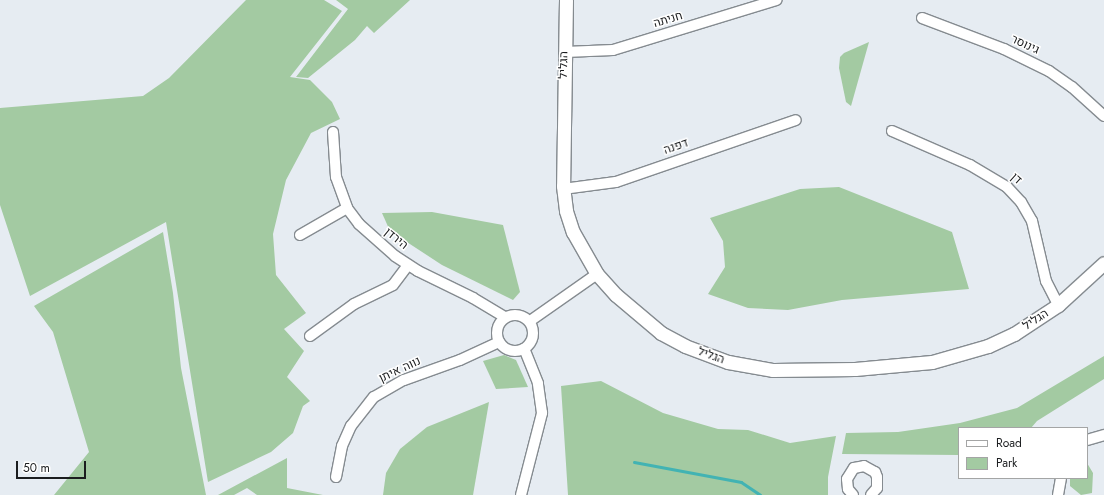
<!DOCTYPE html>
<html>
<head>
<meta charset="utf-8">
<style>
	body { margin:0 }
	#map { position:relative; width:1104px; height:495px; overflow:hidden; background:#e6ecf2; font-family:Jost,Heebo,sans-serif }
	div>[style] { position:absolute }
	.green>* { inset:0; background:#a3caa2 }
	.stream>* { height:3px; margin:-1.5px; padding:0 1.5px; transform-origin:1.5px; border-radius:1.5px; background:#42b3b3 }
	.roads { filter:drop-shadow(1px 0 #858b90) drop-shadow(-1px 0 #858b90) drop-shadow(0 1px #858b90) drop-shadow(0 -1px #858b90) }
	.minor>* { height:10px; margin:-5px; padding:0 5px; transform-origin:5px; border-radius:5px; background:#fff }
	.minor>.ring { margin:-5px; padding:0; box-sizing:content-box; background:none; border:10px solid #fff; border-radius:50% }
	.tertiary>* { height:13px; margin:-6.5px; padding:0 6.5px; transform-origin:6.5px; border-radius:6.5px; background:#fff }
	span { translate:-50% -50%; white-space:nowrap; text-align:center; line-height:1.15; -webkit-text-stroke:3px #fff; paint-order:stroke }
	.street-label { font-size:12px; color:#1b1d1f }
	.legend { position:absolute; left:958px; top:427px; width:130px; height:52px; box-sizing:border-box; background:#fff; border:1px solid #a4a5a5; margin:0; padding:5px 7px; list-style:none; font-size:12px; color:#1b1d1f }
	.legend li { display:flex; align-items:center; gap:8px; height:20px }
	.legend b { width:20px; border:1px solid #a4a5a5 }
	.scale { position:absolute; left:16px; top:461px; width:70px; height:18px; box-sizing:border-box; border:2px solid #1b1d1f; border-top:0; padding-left:5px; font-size:12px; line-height:14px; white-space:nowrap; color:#1b1d1f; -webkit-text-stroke:3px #fff; paint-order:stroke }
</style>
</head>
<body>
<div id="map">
	<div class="green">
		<i style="clip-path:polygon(246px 0,324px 0,342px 11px,290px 77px,310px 80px,332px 102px,340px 119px,311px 133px,286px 180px,273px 234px,276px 275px,306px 313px,284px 329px,304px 351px,287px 377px,310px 401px,303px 406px,293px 433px,271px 452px,208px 482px,166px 222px,30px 296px,0 205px,0 108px,143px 96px,169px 78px)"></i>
		<i style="clip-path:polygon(336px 0,410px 0,374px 33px,367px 26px,355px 40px,308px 78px,296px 77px,348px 9px)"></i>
		<i style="clip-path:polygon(869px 42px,851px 106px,846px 102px,839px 68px,840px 57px,844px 53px)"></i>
		<i style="clip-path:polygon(839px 187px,952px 232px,969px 289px,842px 300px,788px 310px,748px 308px,708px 294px,725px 267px,723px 241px,710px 218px,800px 189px)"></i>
		<i style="clip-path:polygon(432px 212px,503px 225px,520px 292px,513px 300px,442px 265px,390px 231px,382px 213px)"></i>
		<i style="clip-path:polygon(163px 232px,173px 293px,181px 368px,206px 495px,54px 495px,89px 452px,53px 332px,34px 306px)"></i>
		<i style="clip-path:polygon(504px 355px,516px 360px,528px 387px,496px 389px,483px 361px)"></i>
		<i style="clip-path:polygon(1104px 356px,1104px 379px,1037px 421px,1031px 428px,959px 428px,959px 455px,842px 454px,846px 433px,898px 432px,960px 423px,1017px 408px)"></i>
		<i style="clip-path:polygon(601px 381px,663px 413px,718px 429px,748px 430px,790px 443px,836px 436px,828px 477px,828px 495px,568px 495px,561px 386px)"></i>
		<i style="clip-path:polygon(489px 402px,473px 495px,383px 495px,386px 473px,400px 449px,427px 427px)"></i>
		<i style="clip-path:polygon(287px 458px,287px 488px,323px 495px,257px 495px,247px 488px,234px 495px,218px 495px)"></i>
		<i style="clip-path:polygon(1087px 463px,1093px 473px,1092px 493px,1081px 495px,1070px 486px,1070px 479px,1087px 478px)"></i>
	</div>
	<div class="stream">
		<i style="left:634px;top:462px;width:109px;rotate:10.6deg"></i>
		<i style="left:741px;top:482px;width:23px;rotate:34deg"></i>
	</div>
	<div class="roads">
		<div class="minor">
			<i style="left:922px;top:18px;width:88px;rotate:20.7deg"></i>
			<i style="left:1004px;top:49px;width:50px;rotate:26.1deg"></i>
			<i style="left:1049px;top:71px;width:28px;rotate:35deg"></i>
			<i style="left:1072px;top:87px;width:43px;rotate:42.2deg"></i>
			<i style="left:565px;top:52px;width:48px;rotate:-2.4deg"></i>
			<i style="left:613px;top:50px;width:171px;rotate:-17deg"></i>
			<i style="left:892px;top:131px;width:85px;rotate:23.6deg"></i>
			<i style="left:970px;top:165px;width:43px;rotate:30.7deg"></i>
			<i style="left:1007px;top:187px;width:21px;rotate:47deg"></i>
			<i style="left:1021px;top:202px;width:22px;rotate:60deg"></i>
			<i style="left:1032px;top:221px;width:62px;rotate:76.9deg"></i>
			<i style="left:1046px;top:281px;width:27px;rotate:63deg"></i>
			<i style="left:333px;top:132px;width:45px;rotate:86.2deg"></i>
			<i style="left:336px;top:177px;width:33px;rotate:70deg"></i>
			<i style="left:347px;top:208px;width:20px;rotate:53deg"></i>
			<i style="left:359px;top:224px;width:48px;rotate:41.6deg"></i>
			<i style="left:395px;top:256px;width:27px;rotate:33deg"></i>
			<i style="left:418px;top:271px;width:61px;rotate:26.1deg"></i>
			<i style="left:473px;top:298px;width:37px;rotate:31deg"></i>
			<i style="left:563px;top:189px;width:53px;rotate:-7.5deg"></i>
			<i style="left:616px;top:182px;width:190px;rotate:-19deg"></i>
			<i style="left:300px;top:235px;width:54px;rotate:-29.9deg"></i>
			<i class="ring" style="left:497px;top:315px;width:26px;height:26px"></i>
			<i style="left:530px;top:321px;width:82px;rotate:-35deg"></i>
			<i style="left:310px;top:336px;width:54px;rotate:-36deg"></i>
			<i style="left:354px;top:304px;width:43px;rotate:-26deg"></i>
			<i style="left:393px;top:285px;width:25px;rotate:-53deg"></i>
			<i style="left:1087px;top:440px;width:18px;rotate:-16deg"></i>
			<i style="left:336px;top:477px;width:32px;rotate:-79deg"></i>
			<i style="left:342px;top:446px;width:22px;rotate:-66deg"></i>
			<i style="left:351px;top:426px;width:37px;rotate:-52deg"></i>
			<i style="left:374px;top:397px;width:34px;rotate:-30deg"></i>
			<i style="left:404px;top:380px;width:59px;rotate:-19.7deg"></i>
			<i style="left:460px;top:360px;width:43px;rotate:-24.8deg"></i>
			<i style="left:521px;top:495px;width:85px;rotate:-75.6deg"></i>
			<i style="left:542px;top:413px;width:30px;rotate:-98deg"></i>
			<i style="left:538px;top:383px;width:37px;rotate:-112deg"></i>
			<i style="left:853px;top:495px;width:8px;rotate:-130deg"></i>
			<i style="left:848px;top:489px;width:10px;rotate:-96deg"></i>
			<i style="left:847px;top:479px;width:13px;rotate:-58deg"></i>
			<i style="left:854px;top:468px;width:10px;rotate:-11deg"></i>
			<i style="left:864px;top:466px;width:13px;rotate:29deg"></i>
			<i style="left:875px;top:472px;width:5px;rotate:68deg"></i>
			<i style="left:877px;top:477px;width:11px;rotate:90deg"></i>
			<i style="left:877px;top:488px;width:9px;rotate:131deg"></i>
			<i style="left:1058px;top:495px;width:17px;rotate:-80deg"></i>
		</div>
		<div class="tertiary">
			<i style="left:566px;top:0;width:186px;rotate:90.9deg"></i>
			<i style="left:563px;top:186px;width:25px;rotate:83deg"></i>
			<i style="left:566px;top:211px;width:22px;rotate:72deg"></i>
			<i style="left:573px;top:232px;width:48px;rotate:60.3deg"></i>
			<i style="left:597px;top:274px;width:28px;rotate:48deg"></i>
			<i style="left:616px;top:295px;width:59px;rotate:40.2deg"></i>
			<i style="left:661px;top:333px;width:27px;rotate:28deg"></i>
			<i style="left:685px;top:346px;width:46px;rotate:20.4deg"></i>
			<i style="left:728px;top:362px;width:46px;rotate:10.1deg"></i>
			<i style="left:773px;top:370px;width:82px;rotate:-0.7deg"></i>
			<i style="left:855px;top:369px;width:77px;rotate:-5.2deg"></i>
			<i style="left:932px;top:362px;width:58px;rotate:-15.9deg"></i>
			<i style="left:988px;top:346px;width:29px;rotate:-25deg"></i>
			<i style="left:1014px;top:334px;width:53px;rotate:-33.4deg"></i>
			<i style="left:1058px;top:305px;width:62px;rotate:-42.4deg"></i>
		</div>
	</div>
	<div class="street-label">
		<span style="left:668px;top:20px;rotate:-17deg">חניתה</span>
		<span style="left:1025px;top:45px;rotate:25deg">גינוסר</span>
		<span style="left:564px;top:65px;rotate:-89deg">הגליל</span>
		<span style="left:676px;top:147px;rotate:-19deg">דפנה</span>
		<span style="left:1016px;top:179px;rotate:42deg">דן</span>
		<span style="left:396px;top:239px;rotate:39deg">הירדן</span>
		<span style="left:1036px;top:320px;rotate:-33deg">הגליל</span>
		<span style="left:711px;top:356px;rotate:20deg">הגליל</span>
		<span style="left:400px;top:370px;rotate:-25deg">נווה איתן</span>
	</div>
	<ul class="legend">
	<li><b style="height:5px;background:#fff"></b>Road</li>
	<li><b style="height:11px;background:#a3caa2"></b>Park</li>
	</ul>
	<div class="scale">50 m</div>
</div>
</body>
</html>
